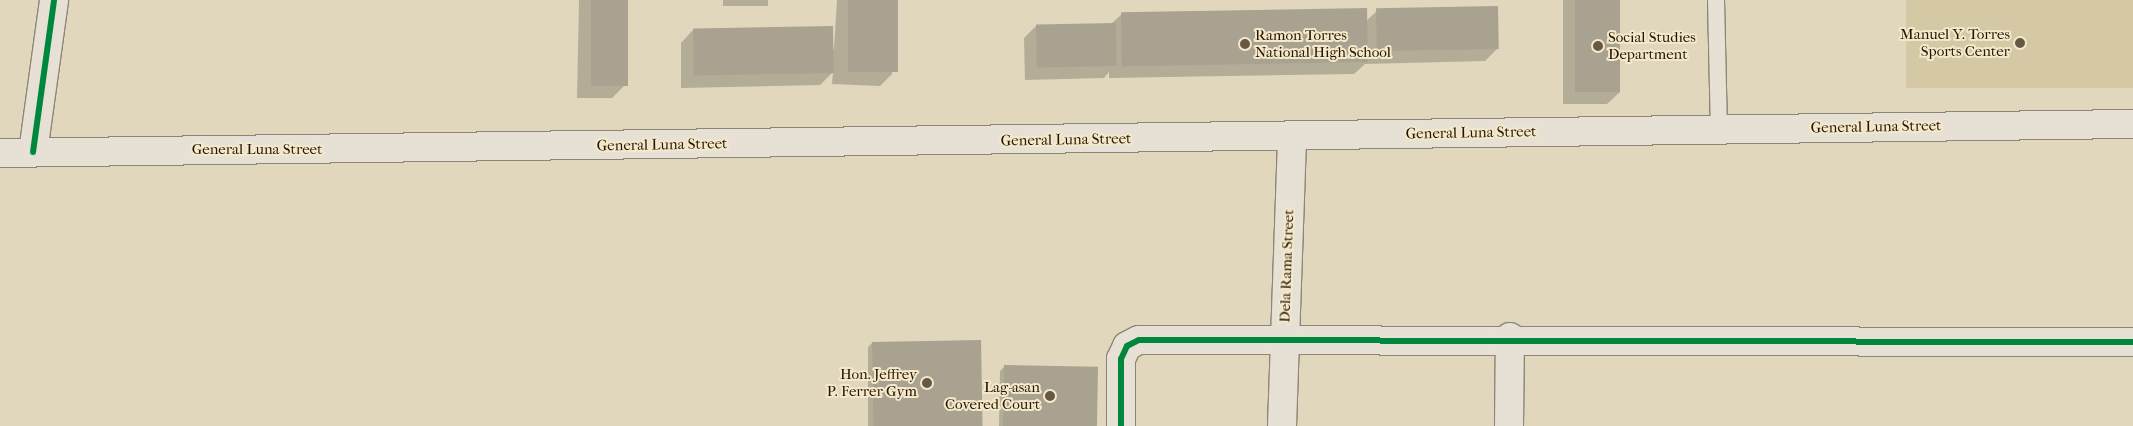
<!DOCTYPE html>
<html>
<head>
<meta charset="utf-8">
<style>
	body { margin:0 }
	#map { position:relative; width:2133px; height:426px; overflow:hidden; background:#e0d7bd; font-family:"IM FELL French Canon",serif }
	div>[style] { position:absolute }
	.green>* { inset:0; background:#d5c8a5; transform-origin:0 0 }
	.shadow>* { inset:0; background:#0003; transform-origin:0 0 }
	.building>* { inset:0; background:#aaa290; transform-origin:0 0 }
	.roads { filter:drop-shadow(1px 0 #8e8675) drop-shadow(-1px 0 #8e8675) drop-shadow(0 1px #8e8675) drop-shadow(0 -1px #8e8675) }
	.lane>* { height:16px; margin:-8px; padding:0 8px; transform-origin:8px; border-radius:8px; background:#e6e1d4 }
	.street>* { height:28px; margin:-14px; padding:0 14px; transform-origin:14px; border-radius:14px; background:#e6e1d4 }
	.secondary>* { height:28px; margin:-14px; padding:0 14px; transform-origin:14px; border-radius:14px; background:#e6e1d4 }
	.cycleway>* { height:6px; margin:-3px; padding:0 3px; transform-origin:3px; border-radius:3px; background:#00873e }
	.dots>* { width:14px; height:14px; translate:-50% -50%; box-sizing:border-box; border:2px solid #f4e9cb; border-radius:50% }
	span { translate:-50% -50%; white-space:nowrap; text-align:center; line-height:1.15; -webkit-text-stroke:4px #f4e9cb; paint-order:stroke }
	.poi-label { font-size:15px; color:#261301 }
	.right { translate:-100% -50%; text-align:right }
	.left { translate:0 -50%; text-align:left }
	.street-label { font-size:15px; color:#261301 }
</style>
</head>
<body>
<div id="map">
	<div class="green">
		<i style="left:1906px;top:0;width:227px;height:88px"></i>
	</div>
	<div class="shadow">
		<i style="clip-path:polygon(579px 0,626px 0,624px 86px,612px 98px,577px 98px)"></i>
		<i style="left:723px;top:0;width:45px;height:6px"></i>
		<i style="clip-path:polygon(837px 0,896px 0,892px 74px,880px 86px,832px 84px,833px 72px,820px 85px,681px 88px,681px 43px,693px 30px,834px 49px)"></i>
		<i style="clip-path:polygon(1563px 0,1619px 0,1620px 92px,1607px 104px,1563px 104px)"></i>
		<i style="clip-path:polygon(1377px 11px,1498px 48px,1485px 61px,1365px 64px,1354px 74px,1109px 78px,1109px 72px,1104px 78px,1025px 80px,1024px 38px,1036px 26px,1111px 24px,1122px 14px,1366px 21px)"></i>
		<i style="clip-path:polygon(873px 342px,980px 426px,868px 426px,868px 347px)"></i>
		<i style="clip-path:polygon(1004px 367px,1096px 426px,999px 426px,1000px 371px)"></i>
	</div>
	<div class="building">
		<i style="left:591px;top:0;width:37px;height:86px"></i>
		<i style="left:848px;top:0;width:50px;height:72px"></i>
		<i style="left:1575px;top:0;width:45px;height:92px"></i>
		<i style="left:1498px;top:6px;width:43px;height:122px;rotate:89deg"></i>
		<i style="left:1367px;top:8px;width:54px;height:246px;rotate:89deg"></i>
		<i style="left:1116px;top:23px;width:43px;height:80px;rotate:89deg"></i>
		<i style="left:833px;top:26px;width:47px;height:140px;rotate:89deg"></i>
		<i style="left:981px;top:340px;width:86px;height:109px;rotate:89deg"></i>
		<i style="left:1004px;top:365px;width:94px;height:61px;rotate:1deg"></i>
	</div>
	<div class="roads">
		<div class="lane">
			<i style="left:1716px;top:0;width:129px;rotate:88.7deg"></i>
		</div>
		<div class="street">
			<i style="left:1121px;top:426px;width:67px;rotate:-90deg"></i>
			<i style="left:1121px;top:359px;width:14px;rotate:-65deg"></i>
			<i style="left:1127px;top:346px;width:13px;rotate:-27deg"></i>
			<i style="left:1139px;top:340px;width:994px;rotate:0.12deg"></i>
			<i style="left:1282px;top:426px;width:290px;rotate:-88deg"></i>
			<i style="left:1509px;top:426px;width:89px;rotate:-89.4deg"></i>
		</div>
		<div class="secondary">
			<i style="left:33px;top:152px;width:153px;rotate:-82.1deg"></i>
			<i style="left:0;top:153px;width:2133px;rotate:-0.78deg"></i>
		</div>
	</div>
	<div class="cycleway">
		<i style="left:33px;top:152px;width:153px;rotate:-82.1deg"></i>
		<i style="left:1121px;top:426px;width:67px;rotate:-90deg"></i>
		<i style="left:1121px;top:359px;width:14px;rotate:-65deg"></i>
		<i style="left:1127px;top:346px;width:13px;rotate:-27deg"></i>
		<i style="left:1139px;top:340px;width:994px;rotate:0.12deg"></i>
	</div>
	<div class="dots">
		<i style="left:2020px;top:43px;background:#675843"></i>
		<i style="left:1245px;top:44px;background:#675843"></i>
		<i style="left:1598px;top:46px;background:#675843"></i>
		<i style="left:927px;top:383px;background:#675843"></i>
		<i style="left:1050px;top:396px;background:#675843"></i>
	</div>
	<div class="poi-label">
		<span class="right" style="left:2010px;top:43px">Manuel Y. Torres<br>Sports Center</span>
		<span class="left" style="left:1255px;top:44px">Ramon Torres<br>National High School</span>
		<span class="left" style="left:1608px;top:46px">Social Studies<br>Department</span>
		<span class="right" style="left:917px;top:383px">Hon. Jeffrey<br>P. Ferrer Gym</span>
		<span class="right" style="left:1040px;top:396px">Lag-asan<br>Covered Court</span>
	</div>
	<div class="street-label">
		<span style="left:1876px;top:127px;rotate:-1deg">General Luna Street</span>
		<span style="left:1471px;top:133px;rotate:-1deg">General Luna Street</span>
		<span style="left:1066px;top:140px;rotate:-1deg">General Luna Street</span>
		<span style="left:662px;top:145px;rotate:-1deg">General Luna Street</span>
		<span style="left:257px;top:150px">General Luna Street</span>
		<span style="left:1287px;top:266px;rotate:-88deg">Dela Rama Street</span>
	</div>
</div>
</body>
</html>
